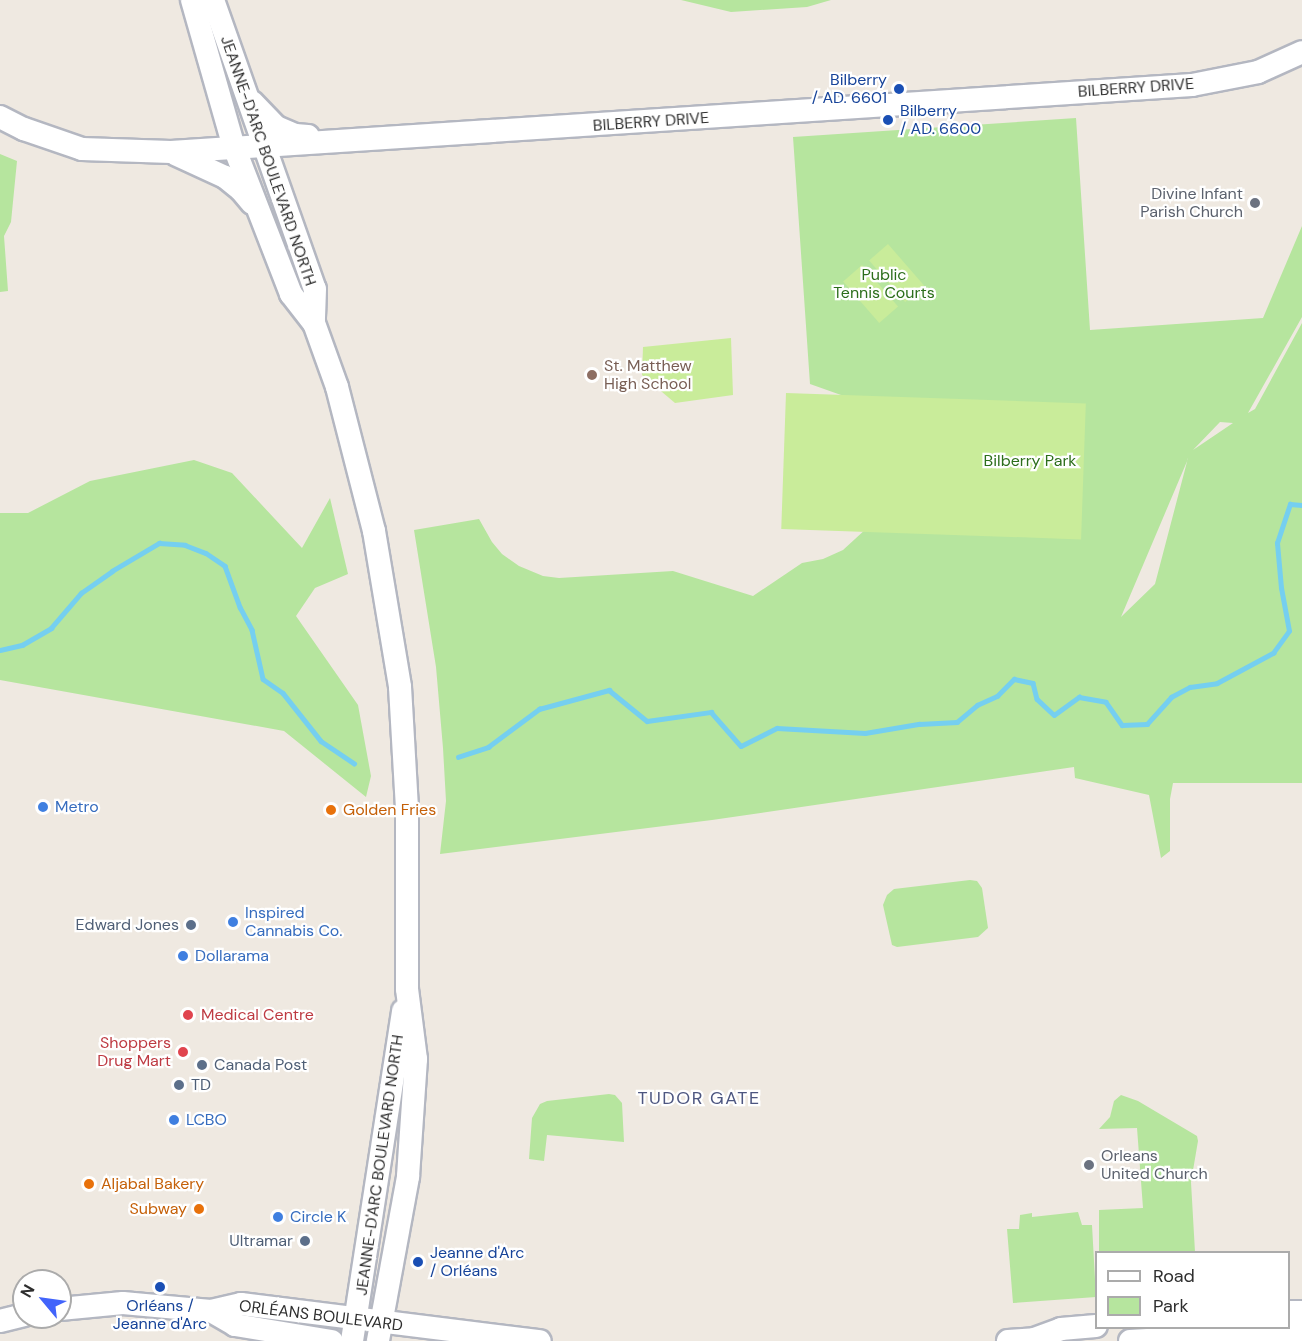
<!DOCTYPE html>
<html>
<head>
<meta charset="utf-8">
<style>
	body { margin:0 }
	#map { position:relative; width:1302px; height:1341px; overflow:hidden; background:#efe9e1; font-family:"DM Sans",sans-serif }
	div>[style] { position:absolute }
	.green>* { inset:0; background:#b6e59e }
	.pitch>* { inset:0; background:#c9ec9a; transform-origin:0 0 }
	.stream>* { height:4.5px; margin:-2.25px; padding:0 2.25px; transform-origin:2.25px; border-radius:2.25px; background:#75cff0 }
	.roads { filter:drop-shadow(2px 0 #b4b7c1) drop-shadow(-2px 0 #b4b7c1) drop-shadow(0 2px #b4b7c1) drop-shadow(0 -2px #b4b7c1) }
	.secondary>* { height:22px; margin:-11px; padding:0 11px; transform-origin:11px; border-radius:11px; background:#fff }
	.dots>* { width:16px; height:16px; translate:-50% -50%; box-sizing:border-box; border:3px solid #fff; border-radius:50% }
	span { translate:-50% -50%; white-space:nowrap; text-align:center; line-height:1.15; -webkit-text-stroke:4.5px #fff; paint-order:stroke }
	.transit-label { font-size:16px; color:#164399 }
	.right { translate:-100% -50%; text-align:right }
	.left { translate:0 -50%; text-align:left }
	.street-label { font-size:16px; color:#2e2e2e }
	.worship-label { font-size:16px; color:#5b616d }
	.park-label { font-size:16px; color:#2c6e1b }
	.education-label { font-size:16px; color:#785e54 }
	.shop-label { font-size:16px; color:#366cbe }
	.food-label { font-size:16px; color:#c56008 }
	.service-label { font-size:16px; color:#4e5e75 }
	.health-label { font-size:16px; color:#be3a42 }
	.neighbourhood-label { font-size:18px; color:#4d5680; letter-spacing:1.5px }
	.legend { position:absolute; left:1095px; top:1251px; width:195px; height:78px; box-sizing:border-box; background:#fff; border:2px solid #ababab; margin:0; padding:8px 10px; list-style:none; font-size:18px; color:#2e2e2e }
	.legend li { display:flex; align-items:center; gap:12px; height:30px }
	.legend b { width:30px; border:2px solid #ababab }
	.north { position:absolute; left:12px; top:1269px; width:60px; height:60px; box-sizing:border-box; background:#fff; border:2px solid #ababab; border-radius:50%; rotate:299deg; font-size:16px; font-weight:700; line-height:24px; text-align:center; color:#2e2e2e }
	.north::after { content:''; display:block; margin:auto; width:21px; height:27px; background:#4264fb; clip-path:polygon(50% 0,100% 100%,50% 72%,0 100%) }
</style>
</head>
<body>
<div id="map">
	<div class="green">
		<i style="clip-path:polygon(681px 0,831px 0,807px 7px,731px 12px)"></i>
		<i style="clip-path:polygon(evenodd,1076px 118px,1090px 330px,1263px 318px,1302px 226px,1302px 317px,1248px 413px,1255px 409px,1302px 323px,1302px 783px,1173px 783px,1170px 799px,1170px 851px,1161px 858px,1149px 795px,1075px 778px,1074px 767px,712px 820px,440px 854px,446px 801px,443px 748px,436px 667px,414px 530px,479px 519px,492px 542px,502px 554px,519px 566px,543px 576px,559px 578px,673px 571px,753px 596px,802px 563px,823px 559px,843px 550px,867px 528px,841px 395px,810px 384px,793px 137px,1076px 118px,1220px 422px,1233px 423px,1193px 450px,1220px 422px,1076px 118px,1188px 458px,1155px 584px,1121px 617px,1188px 459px,1188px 458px)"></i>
		<i style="clip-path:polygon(0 154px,17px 161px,11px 222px,4px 236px,8px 291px,0 292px)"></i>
		<i style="clip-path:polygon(194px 460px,232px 473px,302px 548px,330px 498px,348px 574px,315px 588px,296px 616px,358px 705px,371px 776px,366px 797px,284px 731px,0 680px,0 513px,28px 513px,90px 481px)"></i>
		<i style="clip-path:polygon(970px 880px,977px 881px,982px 888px,988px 928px,978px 937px,897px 947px,892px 945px,883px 905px,887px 895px,894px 889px)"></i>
		<i style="clip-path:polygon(609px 1094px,615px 1095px,622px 1103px,624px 1142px,547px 1135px,544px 1161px,529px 1159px,532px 1118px,540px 1104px,547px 1101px)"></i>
		<i style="clip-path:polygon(1121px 1095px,1138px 1101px,1197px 1136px,1198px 1141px,1191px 1182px,1195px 1252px,1099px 1252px,1099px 1210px,1143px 1208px,1137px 1128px,1099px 1129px,1110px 1117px,1114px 1101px)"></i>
		<i style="clip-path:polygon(1078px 1212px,1082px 1225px,1092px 1225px,1096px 1297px,1013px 1303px,1007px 1229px,1019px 1229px,1020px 1215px,1032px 1213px,1032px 1217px)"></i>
	</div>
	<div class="pitch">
		<i style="left:888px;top:244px;width:55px;height:25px;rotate:49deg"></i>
		<i style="left:862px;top:265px;width:55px;height:25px;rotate:49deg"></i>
		<i style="clip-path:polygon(731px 338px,733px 395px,675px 403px,642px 375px,643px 347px)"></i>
		<i style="left:786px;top:393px;width:300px;height:136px;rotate:2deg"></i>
	</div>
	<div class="stream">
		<i style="left:0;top:650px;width:23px;rotate:-13deg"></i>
		<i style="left:22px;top:645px;width:34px;rotate:-30deg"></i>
		<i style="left:51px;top:628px;width:46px;rotate:-49.4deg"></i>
		<i style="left:81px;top:593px;width:38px;rotate:-35deg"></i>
		<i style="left:112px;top:571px;width:55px;rotate:-30.8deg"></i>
		<i style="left:159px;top:543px;width:26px;rotate:4deg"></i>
		<i style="left:185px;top:545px;width:22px;rotate:21deg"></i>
		<i style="left:206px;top:553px;width:23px;rotate:34deg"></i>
		<i style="left:225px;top:566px;width:44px;rotate:69.9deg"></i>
		<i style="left:240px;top:607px;width:26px;rotate:62deg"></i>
		<i style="left:252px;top:630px;width:50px;rotate:77.3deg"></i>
		<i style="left:263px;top:679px;width:24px;rotate:35deg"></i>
		<i style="left:283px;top:693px;width:61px;rotate:51.6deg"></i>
		<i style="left:321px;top:741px;width:40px;rotate:34deg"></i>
		<i style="left:458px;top:757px;width:32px;rotate:-18deg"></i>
		<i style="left:488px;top:747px;width:64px;rotate:-36.7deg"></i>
		<i style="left:539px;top:709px;width:73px;rotate:-15.2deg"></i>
		<i style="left:609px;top:690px;width:49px;rotate:39.2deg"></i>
		<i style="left:647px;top:721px;width:65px;rotate:-8deg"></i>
		<i style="left:711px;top:712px;width:45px;rotate:48.6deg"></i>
		<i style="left:741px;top:746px;width:40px;rotate:-26.6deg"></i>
		<i style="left:777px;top:728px;width:88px;rotate:3.3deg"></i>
		<i style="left:865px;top:733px;width:55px;rotate:-9.5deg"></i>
		<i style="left:919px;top:724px;width:38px;rotate:-3deg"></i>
		<i style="left:957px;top:722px;width:26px;rotate:-40deg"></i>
		<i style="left:977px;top:705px;width:22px;rotate:-24deg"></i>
		<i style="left:997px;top:696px;width:24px;rotate:-45deg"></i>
		<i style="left:1014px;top:679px;width:19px;rotate:12deg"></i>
		<i style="left:1033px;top:683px;width:16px;rotate:76deg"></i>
		<i style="left:1037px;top:699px;width:23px;rotate:43deg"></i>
		<i style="left:1054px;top:715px;width:31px;rotate:-36deg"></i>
		<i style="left:1079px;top:697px;width:27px;rotate:10deg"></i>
		<i style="left:1106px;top:702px;width:28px;rotate:55deg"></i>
		<i style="left:1122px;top:725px;width:25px;rotate:-2deg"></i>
		<i style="left:1147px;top:724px;width:36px;rotate:-48deg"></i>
		<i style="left:1171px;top:697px;width:21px;rotate:-28deg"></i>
		<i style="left:1190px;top:687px;width:27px;rotate:-8deg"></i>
		<i style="left:1217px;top:683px;width:64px;rotate:-28.2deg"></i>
		<i style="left:1273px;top:653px;width:27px;rotate:-54deg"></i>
		<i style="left:1289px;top:631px;width:44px;rotate:-100.5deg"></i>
		<i style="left:1281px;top:588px;width:45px;rotate:-95.1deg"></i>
		<i style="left:1277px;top:543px;width:41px;rotate:-71.6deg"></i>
		<i style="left:1290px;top:504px;width:12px;rotate:5deg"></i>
	</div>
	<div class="roads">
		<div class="secondary">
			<i style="left:192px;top:0;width:153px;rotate:74.1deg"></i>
			<i style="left:234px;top:147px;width:158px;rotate:68.8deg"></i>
			<i style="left:291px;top:294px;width:37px;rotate:52deg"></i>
			<i style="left:314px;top:323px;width:68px;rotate:70.2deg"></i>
			<i style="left:337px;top:387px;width:149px;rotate:75.6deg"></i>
			<i style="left:374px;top:531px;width:158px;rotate:80.5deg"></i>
			<i style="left:400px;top:687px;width:123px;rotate:86.7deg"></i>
			<i style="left:407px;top:810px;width:179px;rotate:90deg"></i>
			<i style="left:407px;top:989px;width:71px;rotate:82.7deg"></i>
			<i style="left:416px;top:1059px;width:118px;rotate:93.9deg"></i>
			<i style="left:408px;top:1177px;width:167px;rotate:100.4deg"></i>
			<i style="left:213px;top:0;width:306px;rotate:70.6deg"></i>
			<i style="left:315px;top:289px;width:34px;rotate:92deg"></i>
			<i style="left:252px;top:102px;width:35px;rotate:46deg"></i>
			<i style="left:276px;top:127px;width:21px;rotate:23deg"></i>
			<i style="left:295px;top:135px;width:13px;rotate:4deg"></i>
			<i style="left:0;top:117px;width:27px;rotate:27deg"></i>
			<i style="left:24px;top:129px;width:61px;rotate:19deg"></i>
			<i style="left:82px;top:149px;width:89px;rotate:1.9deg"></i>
			<i style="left:171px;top:152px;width:1023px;rotate:-3.75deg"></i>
			<i style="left:1192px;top:85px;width:67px;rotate:-11.1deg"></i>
			<i style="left:1258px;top:72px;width:48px;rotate:-24.4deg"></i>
			<i style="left:175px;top:154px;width:55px;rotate:24.7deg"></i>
			<i style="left:225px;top:177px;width:21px;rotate:39deg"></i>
			<i style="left:241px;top:190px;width:17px;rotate:50deg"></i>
			<i style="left:60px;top:1309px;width:63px;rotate:-5.4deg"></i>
			<i style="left:123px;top:1303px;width:88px;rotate:5.2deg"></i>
			<i style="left:211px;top:1311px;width:31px;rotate:-13deg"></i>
			<i style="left:241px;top:1304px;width:301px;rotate:7.1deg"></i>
			<i style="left:211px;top:1311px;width:28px;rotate:30deg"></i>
			<i style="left:235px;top:1325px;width:98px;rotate:9.4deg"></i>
			<i style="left:1288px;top:1312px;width:14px"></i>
			<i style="left:0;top:1321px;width:25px;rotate:-14deg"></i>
			<i style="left:352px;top:1341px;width:334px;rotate:-81.2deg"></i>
			<i style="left:1008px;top:1341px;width:26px;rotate:-4deg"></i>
			<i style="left:1034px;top:1339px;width:29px;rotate:-20deg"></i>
			<i style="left:1061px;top:1329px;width:35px;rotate:-5deg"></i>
			<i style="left:1130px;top:1341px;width:172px;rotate:-3.3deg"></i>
		</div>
	</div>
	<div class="dots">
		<i style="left:899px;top:89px;background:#1a4fb4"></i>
		<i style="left:888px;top:120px;background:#1a4fb4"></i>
		<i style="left:1255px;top:203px;background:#6b7280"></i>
		<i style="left:592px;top:375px;background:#8d6e63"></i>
		<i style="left:43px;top:807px;background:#3f7fe0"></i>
		<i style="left:331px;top:810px;background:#e8710a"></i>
		<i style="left:233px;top:922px;background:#3f7fe0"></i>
		<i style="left:191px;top:925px;background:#5c6f8a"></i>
		<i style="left:183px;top:956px;background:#3f7fe0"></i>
		<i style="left:188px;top:1015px;background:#e0444e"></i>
		<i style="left:183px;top:1052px;background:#e0444e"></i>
		<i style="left:202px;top:1065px;background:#5c6f8a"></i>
		<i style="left:179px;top:1085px;background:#5c6f8a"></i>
		<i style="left:174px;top:1120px;background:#3f7fe0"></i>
		<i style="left:1089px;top:1165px;background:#6b7280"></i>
		<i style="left:89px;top:1184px;background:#e8710a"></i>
		<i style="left:199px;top:1209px;background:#e8710a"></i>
		<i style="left:278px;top:1217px;background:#3f7fe0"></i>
		<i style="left:305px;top:1241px;background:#5c6f8a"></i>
		<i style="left:418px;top:1262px;background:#1a4fb4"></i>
		<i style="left:160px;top:1287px;background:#1a4fb4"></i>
	</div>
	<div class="transit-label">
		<span class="right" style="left:887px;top:89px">Bilberry<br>/ AD. 6601</span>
		<span class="left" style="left:900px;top:120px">Bilberry<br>/ AD. 6600</span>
		<span class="left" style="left:430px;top:1262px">Jeanne d'Arc<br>/ Orléans</span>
		<span style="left:160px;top:1315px">Orléans /<br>Jeanne d'Arc</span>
	</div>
	<div class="street-label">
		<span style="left:1136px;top:88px;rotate:-4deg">BILBERRY DRIVE</span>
		<span style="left:651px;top:122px;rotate:-4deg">BILBERRY DRIVE</span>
		<span style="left:268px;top:161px;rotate:71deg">JEANNE-D'ARC BOULEVARD NORTH</span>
		<span style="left:380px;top:1165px;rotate:-82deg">JEANNE-D'ARC BOULEVARD NORTH</span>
		<span style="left:321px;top:1316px;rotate:7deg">ORLÉANS BOULEVARD</span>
	</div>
	<div class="worship-label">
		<span class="right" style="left:1243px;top:203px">Divine Infant<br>Parish Church</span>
		<span class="left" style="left:1101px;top:1165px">Orleans<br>United Church</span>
	</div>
	<div class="park-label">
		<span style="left:884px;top:284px">Public<br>Tennis Courts</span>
		<span style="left:1030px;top:461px">Bilberry Park</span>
	</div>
	<div class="education-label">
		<span class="left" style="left:604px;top:375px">St. Matthew<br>High School</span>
	</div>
	<div class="shop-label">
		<span class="left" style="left:55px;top:807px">Metro</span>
		<span class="left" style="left:245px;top:922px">Inspired<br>Cannabis Co.</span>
		<span class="left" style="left:195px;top:956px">Dollarama</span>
		<span class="left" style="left:186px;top:1120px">LCBO</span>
		<span class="left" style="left:290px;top:1217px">Circle K</span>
	</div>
	<div class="food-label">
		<span class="left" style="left:343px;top:810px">Golden Fries</span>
		<span class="left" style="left:101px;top:1184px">Aljabal Bakery</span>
		<span class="right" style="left:187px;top:1209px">Subway</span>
	</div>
	<div class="service-label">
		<span class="right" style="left:179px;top:925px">Edward Jones</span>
		<span class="left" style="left:214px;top:1065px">Canada Post</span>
		<span class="left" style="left:191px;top:1085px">TD</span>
		<span class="right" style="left:293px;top:1241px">Ultramar</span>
	</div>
	<div class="health-label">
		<span class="left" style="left:201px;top:1015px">Medical Centre</span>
		<span class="right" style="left:171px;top:1052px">Shoppers<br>Drug Mart</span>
	</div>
	<div class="neighbourhood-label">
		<span style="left:699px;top:1098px">TUDOR GATE</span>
	</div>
	<ul class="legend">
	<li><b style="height:8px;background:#fff"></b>Road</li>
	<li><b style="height:16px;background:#b6e59e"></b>Park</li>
	</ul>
	<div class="north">N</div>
</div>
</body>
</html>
